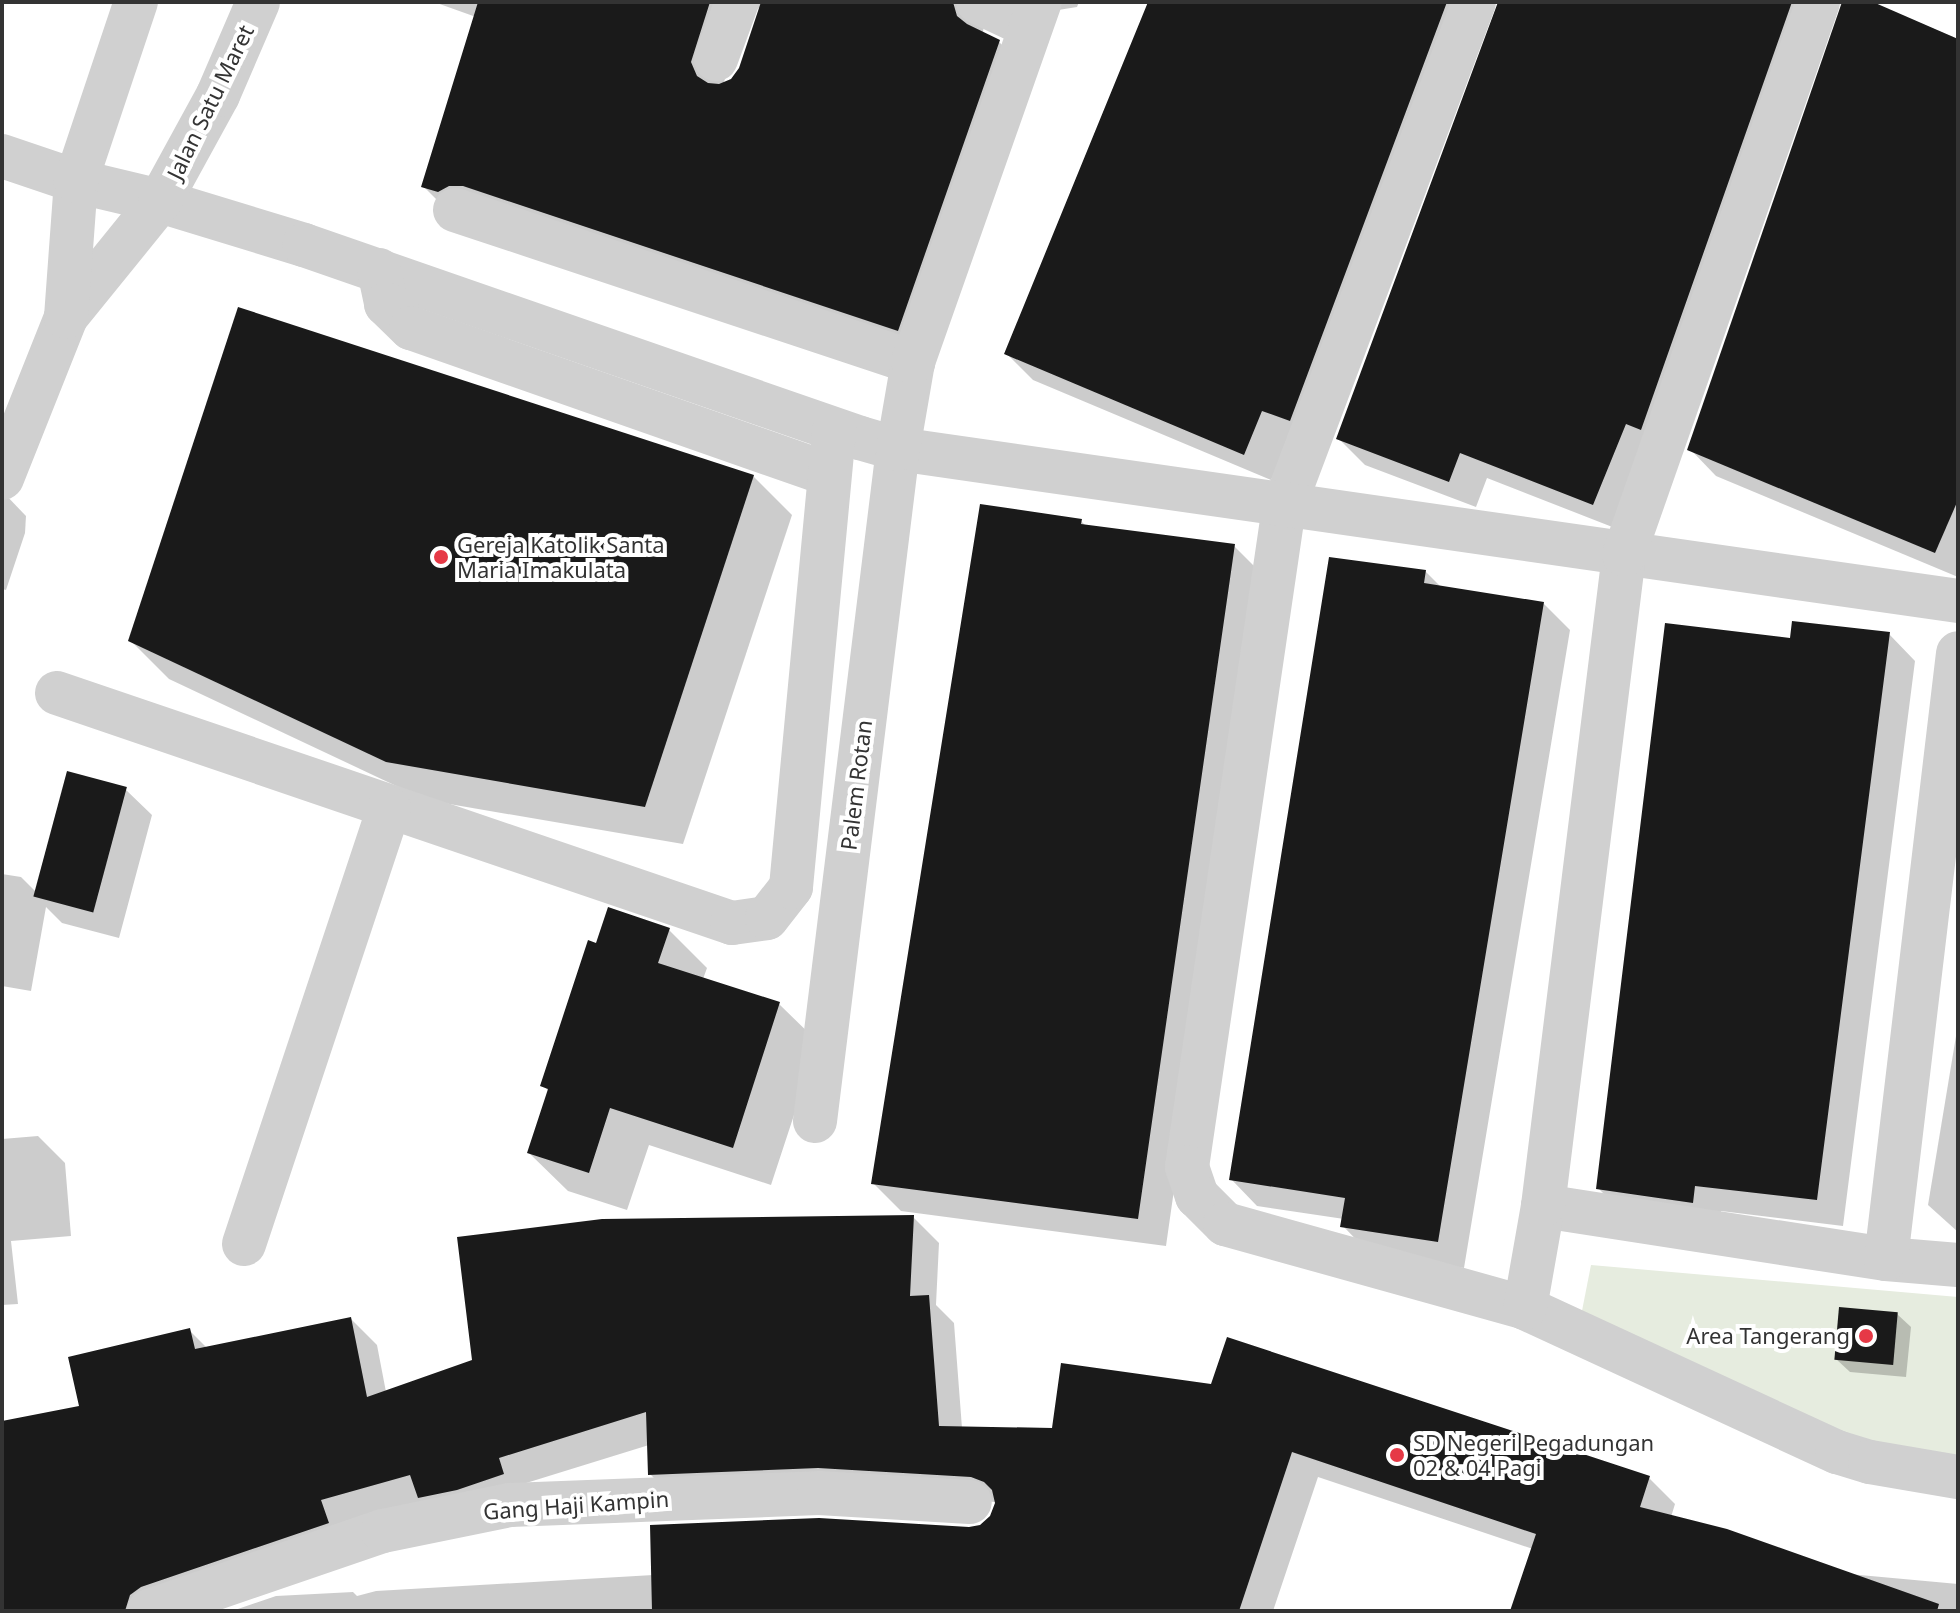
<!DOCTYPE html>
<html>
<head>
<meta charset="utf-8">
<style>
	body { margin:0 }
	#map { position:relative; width:1960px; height:1613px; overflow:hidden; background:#fff; font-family:"Noto Sans",sans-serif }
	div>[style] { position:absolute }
	.green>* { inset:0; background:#e6ecdf }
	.shadow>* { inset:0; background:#0003 }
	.building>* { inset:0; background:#1a1a1a; transform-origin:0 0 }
	.minor>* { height:44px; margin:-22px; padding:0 22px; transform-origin:22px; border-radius:22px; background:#d0d0d0 }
	.dots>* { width:22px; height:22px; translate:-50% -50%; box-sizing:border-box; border:4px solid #fff; border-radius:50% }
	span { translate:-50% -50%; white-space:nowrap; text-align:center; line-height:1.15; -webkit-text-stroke:8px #fff; paint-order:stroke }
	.street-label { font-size:22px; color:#333 }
	.poi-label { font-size:22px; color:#333 }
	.left { translate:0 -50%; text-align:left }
	.right { translate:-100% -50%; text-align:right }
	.frame { position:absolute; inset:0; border:4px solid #333; pointer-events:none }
</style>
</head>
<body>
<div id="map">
	<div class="green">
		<i style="clip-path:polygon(1591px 1265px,1958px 1297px,1958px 1458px,1836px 1441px,1579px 1326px)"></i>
	</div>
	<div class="shadow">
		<i style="clip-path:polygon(evenodd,434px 2px,1079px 2px,1077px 7px,984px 22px,983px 33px,999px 42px,1029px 71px,927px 359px,453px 216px,423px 186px,476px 17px,434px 2px,761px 7px,741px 69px,734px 79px,723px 85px,743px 23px,750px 13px,761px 7px)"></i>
		<i style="clip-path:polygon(1151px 2px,1839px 2px,1841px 4px,1829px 9px,1620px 530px,1487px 478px,1476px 507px,1365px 465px,1339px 439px,1500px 2px,1485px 8px,1271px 480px,1033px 380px,1007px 354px)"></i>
		<i style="clip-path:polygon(1844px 2px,1869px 2px,1958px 39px,1958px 577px,1716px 476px,1690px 449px)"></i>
		<i style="clip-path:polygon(753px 476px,792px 515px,683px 844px,426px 800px,169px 679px,130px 640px)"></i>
		<i style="clip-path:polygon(2px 491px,26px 516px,25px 533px,6px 590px,2px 589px)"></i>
		<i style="clip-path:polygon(1081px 521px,1086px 526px,1234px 546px,1262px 574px,1166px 1246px,901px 1211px,873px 1183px)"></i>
		<i style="clip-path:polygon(1425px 571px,1441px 587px,1543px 603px,1570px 630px,1464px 1268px,1369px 1253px,1343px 1226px,1344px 1219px,1257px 1206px,1231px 1179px)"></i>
		<i style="clip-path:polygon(1889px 634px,1915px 661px,1843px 1226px,1721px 1211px,1719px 1228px,1625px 1215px,1598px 1188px,1792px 641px)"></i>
		<i style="clip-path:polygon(125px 789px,152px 815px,119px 938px,62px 923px,46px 907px,31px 991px,2px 986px,2px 874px,21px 877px,37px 893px)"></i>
		<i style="clip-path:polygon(669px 930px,707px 968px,703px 979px,779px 1004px,818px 1042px,771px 1185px,649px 1145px,627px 1210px,568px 1191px,529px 1153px,550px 1092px,542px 1085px,597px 946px)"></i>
		<i style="clip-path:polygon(1958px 1024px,1958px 1232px,1928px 1205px)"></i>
		<i style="clip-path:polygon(38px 1136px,65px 1163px,71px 1236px,11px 1241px,18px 1304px,2px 1305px,2px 1139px)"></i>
		<i style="clip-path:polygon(913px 1217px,939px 1243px,936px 1305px,954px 1323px,962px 1428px,1054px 1430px,1213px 1386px,1228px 1340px,1649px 1478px,1675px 1504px,1671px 1517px,1849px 1574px,1958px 1584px,1958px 1611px,1512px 1611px,1533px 1549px,1318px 1477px,1273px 1611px,232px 1611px,276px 1596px,353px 1592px,357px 1596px,376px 1591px,653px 1575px,969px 1529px,983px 1526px,993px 1516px,996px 1502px,845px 1493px,676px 1500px,650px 1474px,649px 1445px,523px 1484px,172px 1611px,2px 1611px,2px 1423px,82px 1407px,189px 1330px,207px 1348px,351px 1319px,377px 1345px,386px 1392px)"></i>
		<i style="clip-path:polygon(1897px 1314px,1911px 1327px,1906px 1377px,1850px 1372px,1836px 1359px)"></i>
	</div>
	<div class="building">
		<i style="clip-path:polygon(478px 2px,710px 2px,691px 62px,697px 76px,708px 83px,719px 84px,731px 79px,739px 68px,761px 2px,953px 2px,957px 16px,967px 24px,1000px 40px,898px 331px,463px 186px,449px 186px,438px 192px,421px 187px)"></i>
		<i style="clip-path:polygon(1148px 2px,1447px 2px,1290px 421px,1262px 411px,1244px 455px,1004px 354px)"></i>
		<i style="clip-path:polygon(1498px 2px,1792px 2px,1641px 430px,1626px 424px,1593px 505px,1460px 453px,1449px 482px,1336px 439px)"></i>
		<i style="clip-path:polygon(1842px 2px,1873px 2px,1958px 39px,1958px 500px,1935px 553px,1687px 450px)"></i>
		<i style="clip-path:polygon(238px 307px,754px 475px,645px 807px,386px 762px,128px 641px)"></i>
		<i style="clip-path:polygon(980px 504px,1082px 519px,1081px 524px,1235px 544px,1138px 1219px,871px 1184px)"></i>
		<i style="clip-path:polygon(1329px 557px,1426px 570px,1424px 583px,1544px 602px,1438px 1242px,1340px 1227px,1345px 1198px,1229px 1180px)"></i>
		<i style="clip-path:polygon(1792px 621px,1890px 632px,1817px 1200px,1695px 1186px,1693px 1203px,1596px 1189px,1665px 623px,1790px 638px)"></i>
		<i style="left:67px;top:771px;width:62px;height:130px;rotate:15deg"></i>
		<i style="clip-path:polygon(608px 907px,670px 928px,658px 963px,780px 1002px,733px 1148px,610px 1108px,589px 1173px,527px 1153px,548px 1089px,540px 1086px,588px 940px,596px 943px)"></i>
		<i style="clip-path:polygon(914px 1215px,910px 1296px,929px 1295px,939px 1426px,1052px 1428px,1061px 1363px,1211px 1384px,1227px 1337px,1650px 1476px,1640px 1507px,1727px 1529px,1939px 1604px,1937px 1611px,1510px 1611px,1536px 1534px,1292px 1452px,1239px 1611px,652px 1611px,650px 1525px,819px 1518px,969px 1527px,980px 1525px,990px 1516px,995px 1503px,992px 1490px,984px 1482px,971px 1477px,818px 1468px,648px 1475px,646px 1412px,499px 1458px,504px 1474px,457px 1490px,418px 1498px,410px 1475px,321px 1500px,329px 1523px,141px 1587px,130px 1595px,125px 1611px,2px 1611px,2px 1421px,79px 1406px,68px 1357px,190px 1328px,195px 1349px,351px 1317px,367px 1397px,472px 1360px,457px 1237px,602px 1219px)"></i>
		<i style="left:1839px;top:1307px;width:59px;height:53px;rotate:5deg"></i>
	</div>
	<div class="minor">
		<i style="left:978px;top:2px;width:56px;rotate:25.2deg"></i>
		<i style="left:1474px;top:2px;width:540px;rotate:110.62deg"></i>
		<i style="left:1284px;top:507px;width:667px;rotate:98.36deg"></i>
		<i style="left:1187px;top:1167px;width:31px;rotate:71deg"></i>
		<i style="left:1197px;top:1196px;width:40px;rotate:45deg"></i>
		<i style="left:1225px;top:1224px;width:312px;rotate:15.6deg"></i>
		<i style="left:1525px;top:1308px;width:344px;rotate:24.8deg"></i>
		<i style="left:1837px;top:1452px;width:34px;rotate:17deg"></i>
		<i style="left:1870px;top:1462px;width:89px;rotate:9.7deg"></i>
		<i style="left:716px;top:59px;width:61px;rotate:-69.8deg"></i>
		<i style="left:2px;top:156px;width:78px;rotate:18.7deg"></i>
		<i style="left:76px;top:181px;width:86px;rotate:13.4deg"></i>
		<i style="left:160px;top:201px;width:151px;rotate:17deg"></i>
		<i style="left:304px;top:245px;width:589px;rotate:19.14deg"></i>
		<i style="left:860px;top:438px;width:40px;rotate:16deg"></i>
		<i style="left:898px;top:449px;width:1071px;rotate:8.16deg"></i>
		<i style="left:455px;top:210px;width:483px;rotate:18.4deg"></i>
		<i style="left:379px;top:270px;width:35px;rotate:78deg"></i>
		<i style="left:386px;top:304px;width:35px;rotate:44deg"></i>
		<i style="left:411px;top:328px;width:442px;rotate:19.3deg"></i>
		<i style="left:66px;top:317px;width:149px;rotate:-51deg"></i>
		<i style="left:160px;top:201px;width:121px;rotate:-61.3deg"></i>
		<i style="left:218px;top:95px;width:101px;rotate:-66.7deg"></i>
		<i style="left:2px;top:478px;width:173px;rotate:-68.3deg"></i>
		<i style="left:66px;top:317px;width:136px;rotate:-85.8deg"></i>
		<i style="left:76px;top:181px;width:189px;rotate:-71.5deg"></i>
		<i style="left:57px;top:693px;width:713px;rotate:18.82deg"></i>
		<i style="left:732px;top:923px;width:35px;rotate:-8deg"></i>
		<i style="left:767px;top:918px;width:39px;rotate:-52deg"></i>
		<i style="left:791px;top:887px;width:459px;rotate:-84.6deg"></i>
		<i style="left:815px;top:1121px;width:677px;rotate:-82.96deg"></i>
		<i style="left:898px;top:449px;width:88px;rotate:-80.2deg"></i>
		<i style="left:913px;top:362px;width:382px;rotate:-70.6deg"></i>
		<i style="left:1543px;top:1206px;width:347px;rotate:8.8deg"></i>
		<i style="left:1886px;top:1259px;width:72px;rotate:4.8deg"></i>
		<i style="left:244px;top:1244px;width:459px;rotate:-71.6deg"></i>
		<i style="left:1886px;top:1259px;width:610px;rotate:-83.22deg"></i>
		<i style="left:1525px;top:1308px;width:104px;rotate:-80deg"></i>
		<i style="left:1543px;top:1206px;width:656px;rotate:-82.91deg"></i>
		<i style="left:1624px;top:555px;width:586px;rotate:-70.67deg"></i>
		<i style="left:149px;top:1611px;width:247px;rotate:-18.9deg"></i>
		<i style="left:383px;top:1531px;width:130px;rotate:-11.6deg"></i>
		<i style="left:510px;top:1505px;width:309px;rotate:-2.2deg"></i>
		<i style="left:819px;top:1493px;width:151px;rotate:3.4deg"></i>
	</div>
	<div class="dots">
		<i style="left:441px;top:557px;background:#e63946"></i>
		<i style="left:1866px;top:1336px;background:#e63946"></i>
		<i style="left:1397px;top:1455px;background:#e63946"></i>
	</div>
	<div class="street-label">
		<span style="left:210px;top:102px;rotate:-64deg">Jalan Satu Maret</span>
		<span style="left:856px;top:785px;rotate:-83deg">Palem Rotan</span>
		<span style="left:576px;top:1505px;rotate:-4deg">Gang Haji Kampin</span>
	</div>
	<div class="poi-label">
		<span class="left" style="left:457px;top:557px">Gereja Katolik Santa<br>Maria Imakulata</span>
		<span class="right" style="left:1850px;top:1336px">Area Tangerang</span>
		<span class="left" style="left:1413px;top:1455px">SD Negeri Pegadungan<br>02 &amp; 04 Pagi</span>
	</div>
	<div class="frame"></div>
</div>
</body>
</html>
